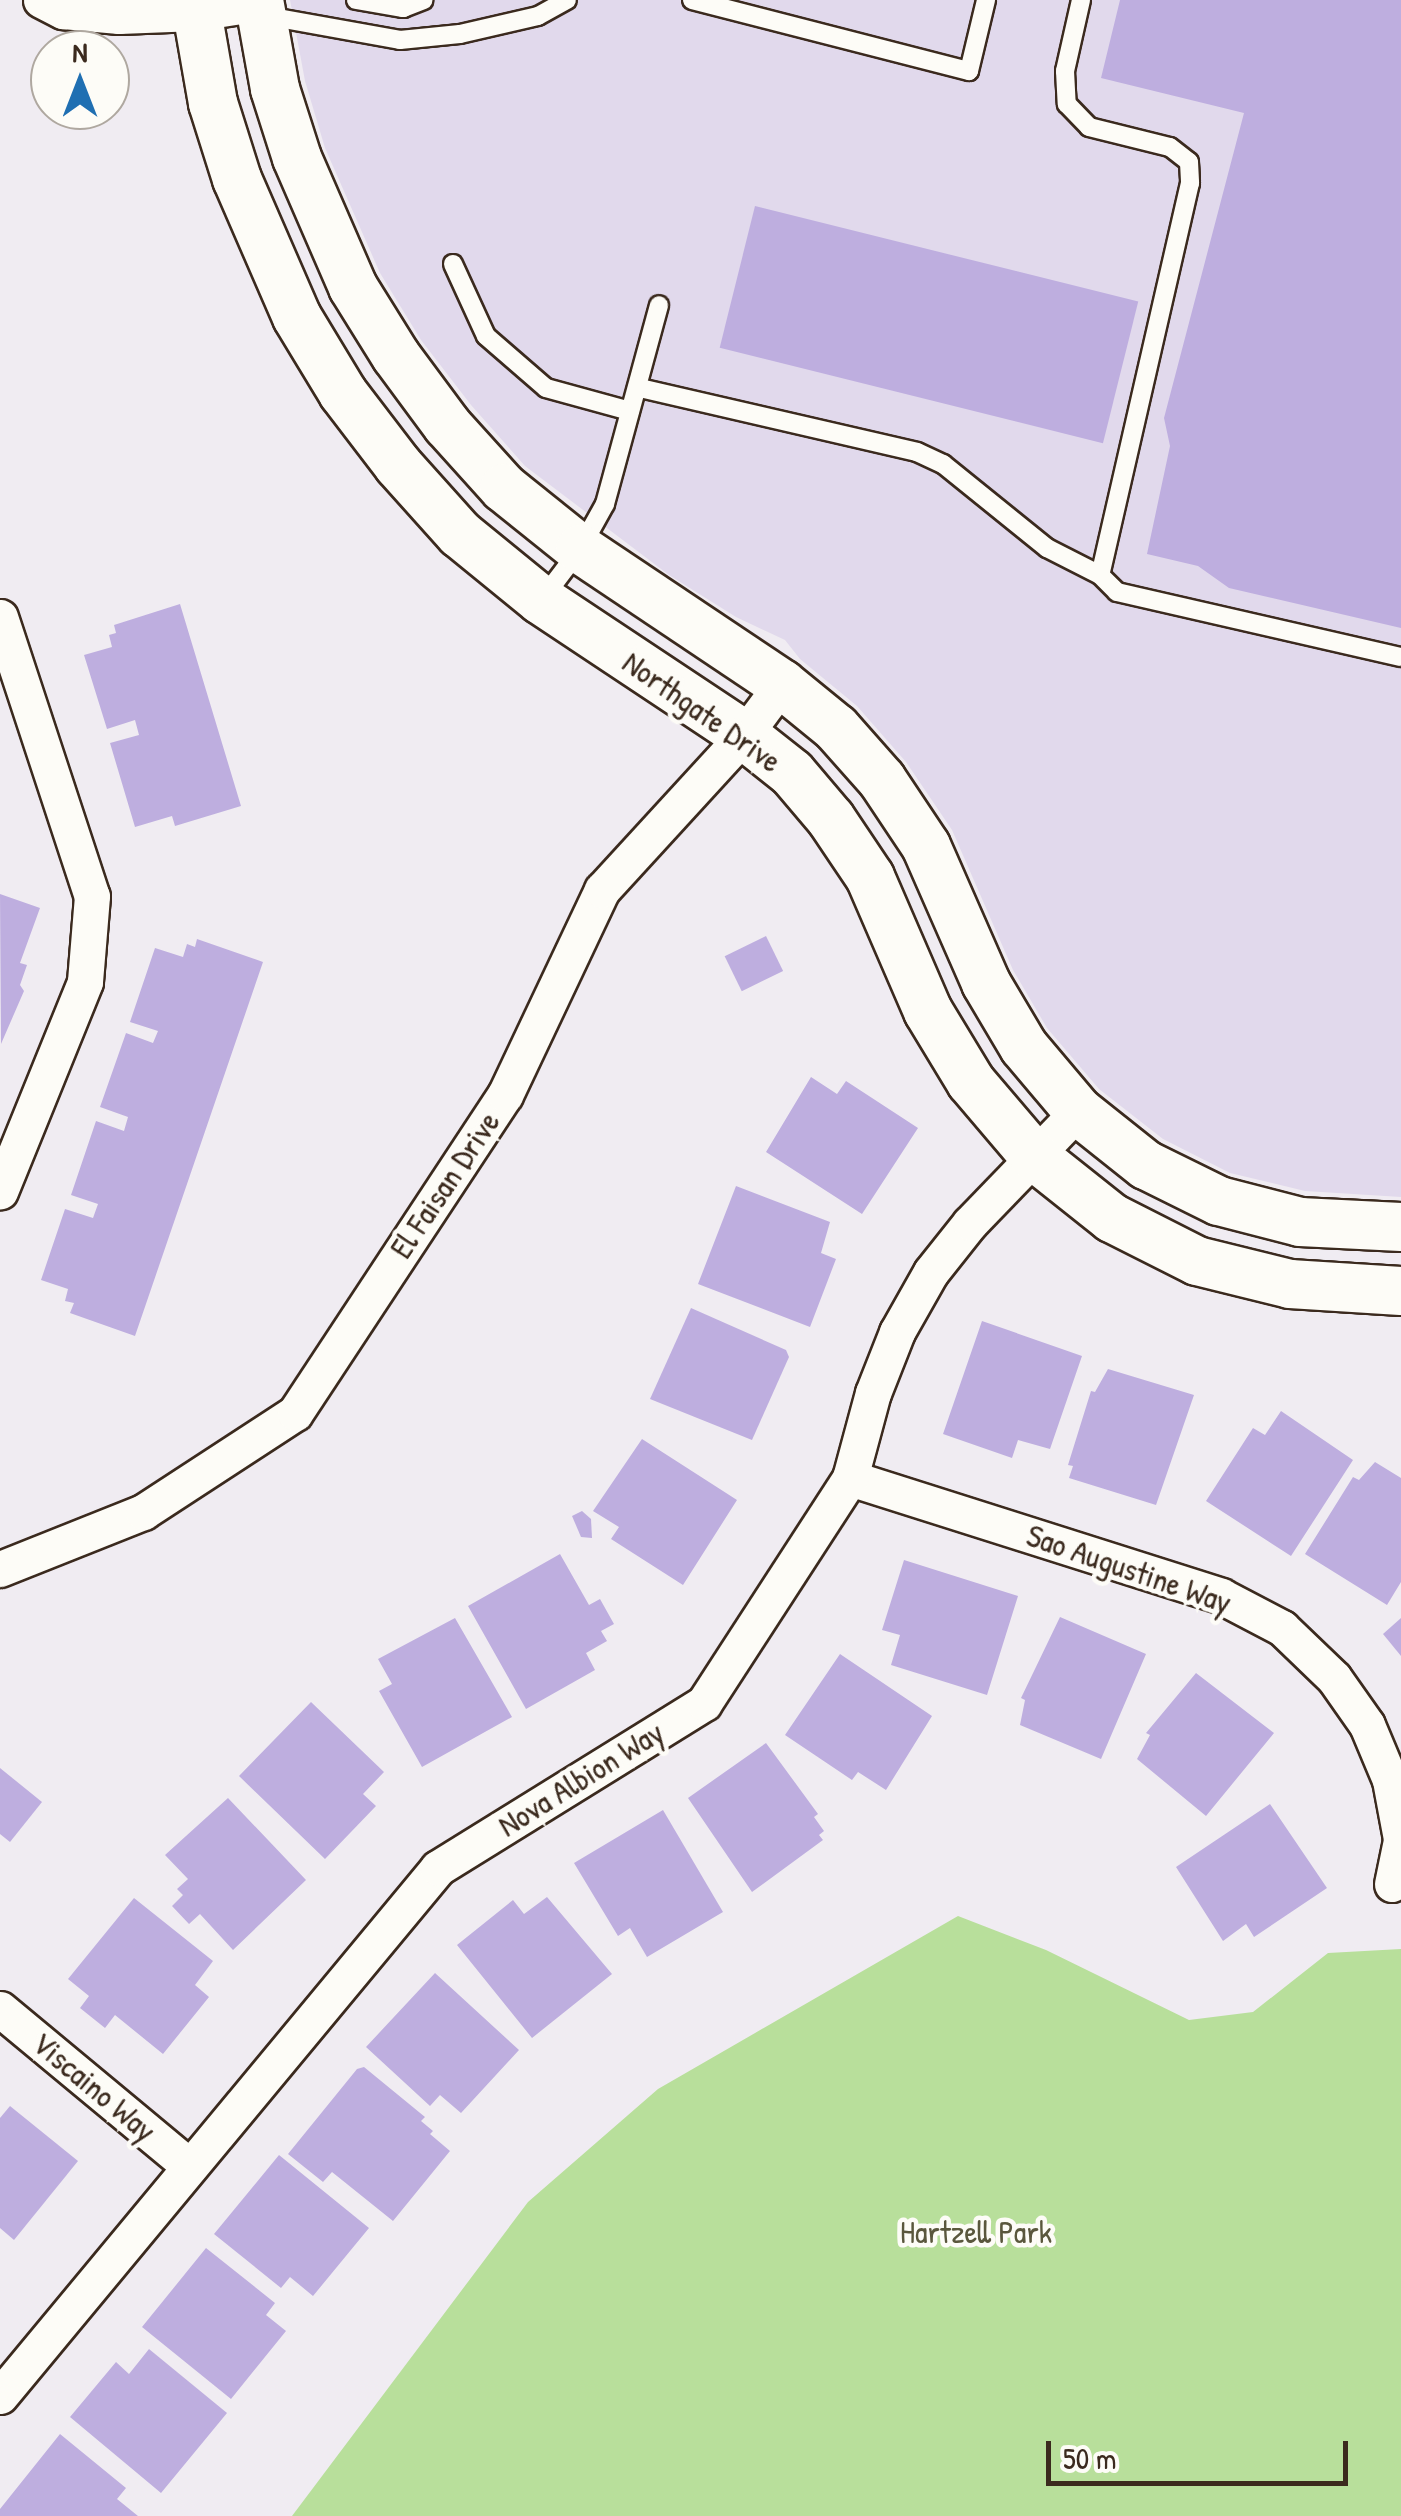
<!DOCTYPE html>
<html>
<head>
<meta charset="utf-8">
<style>
	body { margin:0 }
	#map { position:relative; width:1401px; height:2516px; overflow:hidden; background:#f0ecf2; font-family:"Patrick Hand",sans-serif }
	div>[style] { position:absolute }
	.built>* { inset:0; background:#e1d9ec }
	.green>* { inset:0; background:#b8df9b }
	.building>* { inset:0; background:#beaedf; transform-origin:0 0 }
	.roads { filter:drop-shadow(2px 0 #3b2a1e) drop-shadow(-2px 0 #3b2a1e) drop-shadow(0 2px #3b2a1e) drop-shadow(0 -2px #3b2a1e) }
	.lane>* { height:18px; margin:-9px; padding:0 9px; transform-origin:9px; border-radius:9px; background:#fdfcf7 }
	.street>* { height:35px; margin:-17.5px; padding:0 17.5px; transform-origin:17.5px; border-radius:17.5px; background:#fdfcf7 }
	.secondary>* { height:48px; margin:-24px; padding:0 24px; transform-origin:24px; border-radius:24px; background:#fdfcf7 }
	span { translate:-50% -50%; white-space:nowrap; text-align:center; line-height:1.15; -webkit-text-stroke:9px #fdfcf7; paint-order:stroke }
	.street-label { font-size:32px; color:#3b2a1e }
	.park-label { font-size:32px; color:#5a573d }
	.north { position:absolute; left:30px; top:30px; width:100px; height:100px; box-sizing:border-box; background:#fdfcf7; border:2px solid #afa8a0; border-radius:50%; rotate:0deg; font-size:28px; font-weight:700; line-height:40px; text-align:center; color:#3b2a1e }
	.north::after { content:''; display:block; margin:auto; width:35px; height:45px; background:#1f6fb2; clip-path:polygon(50% 0,100% 100%,50% 72%,0 100%) }
	.scale { position:absolute; left:1046px; top:2441px; width:302px; height:45px; box-sizing:border-box; border:5px solid #3b2a1e; border-top:0; padding-left:12px; font-size:30px; line-height:35px; white-space:nowrap; color:#3b2a1e; -webkit-text-stroke:8px #fdfcf7; paint-order:stroke }
</style>
</head>
<body>
<div id="map">
	<div class="built">
		<i style="clip-path:polygon(290px 0,1401px 0,1401px 1197px,1305px 1191px,1230px 1173px,1163px 1139px,1099px 1089px,1047px 1028px,1013px 970px,952px 830px,906px 762px,857px 706px,800px 659px,785px 640px,736px 617px,669px 575px,525px 466px,471px 405px,421px 340px,380px 273px,325px 148px,305px 81px)"></i>
	</div>
	<div class="green">
		<i style="clip-path:polygon(958px 1916px,1046px 1950px,1189px 2020px,1253px 2012px,1328px 1953px,1401px 1949px,1401px 2516px,292px 2516px,528px 2202px,658px 2089px)"></i>
	</div>
	<div class="building">
		<i style="clip-path:polygon(1120px 0,1401px 0,1401px 628px,1229px 588px,1198px 566px,1147px 554px,1170px 446px,1164px 418px,1244px 113px,1101px 78px)"></i>
		<i style="left:755px;top:206px;width:395px;height:146px;rotate:14deg"></i>
		<i style="clip-path:polygon(180px 604px,241px 806px,175px 826px,172px 816px,135px 827px,110px 743px,139px 735px,135px 720px,107px 729px,84px 655px,112px 647px,109px 635px,116px 633px,114px 625px)"></i>
		<i style="clip-path:polygon(0 894px,40px 908px,20px 963px,27px 965px,20px 985px,24px 991px,1px 1044px)"></i>
		<i style="left:766px;top:936px;width:39px;height:46px;rotate:64deg"></i>
		<i style="clip-path:polygon(197px 939px,263px 962px,135px 1336px,70px 1313px,74px 1303px,65px 1301px,68px 1289px,41px 1280px,65px 1209px,93px 1218px,98px 1204px,71px 1195px,96px 1121px,124px 1131px,128px 1117px,100px 1107px,126px 1033px,153px 1043px,158px 1031px,130px 1022px,155px 948px,183px 957px,187px 944px,195px 947px)"></i>
		<i style="clip-path:polygon(811px 1077px,837px 1094px,846px 1081px,918px 1128px,862px 1214px,766px 1152px)"></i>
		<i style="clip-path:polygon(736px 1186px,830px 1222px,821px 1253px,836px 1259px,810px 1327px,698px 1284px)"></i>
		<i style="clip-path:polygon(691px 1308px,786px 1350px,789px 1357px,752px 1440px,650px 1399px)"></i>
		<i style="clip-path:polygon(982px 1321px,1082px 1356px,1050px 1449px,1018px 1440px,1012px 1458px,943px 1434px)"></i>
		<i style="clip-path:polygon(1108px 1369px,1194px 1395px,1156px 1505px,1069px 1478px,1073px 1466px,1068px 1465px,1091px 1391px,1095px 1392px)"></i>
		<i style="clip-path:polygon(1281px 1411px,1353px 1460px,1291px 1556px,1206px 1501px,1253px 1428px,1265px 1435px)"></i>
		<i style="clip-path:polygon(642px 1439px,737px 1500px,683px 1585px,611px 1539px,619px 1527px,593px 1511px)"></i>
		<i style="clip-path:polygon(1375px 1462px,1401px 1478px,1401px 1582px,1387px 1605px,1305px 1554px,1353px 1477px,1359px 1480px)"></i>
		<i style="clip-path:polygon(582px 1511px,591px 1519px,592px 1538px,581px 1537px,572px 1516px)"></i>
		<i style="clip-path:polygon(560px 1554px,589px 1605px,600px 1599px,614px 1624px,601px 1631px,607px 1641px,586px 1653px,595px 1670px,526px 1709px,468px 1606px)"></i>
		<i style="clip-path:polygon(904px 1560px,1018px 1596px,987px 1695px,891px 1665px,900px 1635px,882px 1630px)"></i>
		<i style="clip-path:polygon(1060px 1617px,1146px 1654px,1101px 1759px,1020px 1725px,1025px 1700px,1021px 1698px)"></i>
		<i style="clip-path:polygon(455px 1618px,512px 1717px,422px 1767px,379px 1691px,392px 1684px,378px 1659px)"></i>
		<i style="clip-path:polygon(1401px 1618px,1401px 1656px,1383px 1634px)"></i>
		<i style="clip-path:polygon(840px 1654px,932px 1716px,886px 1790px,858px 1772px,852px 1780px,785px 1735px)"></i>
		<i style="clip-path:polygon(1196px 1673px,1274px 1733px,1206px 1816px,1137px 1759px,1150px 1735px,1146px 1733px)"></i>
		<i style="clip-path:polygon(311px 1702px,384px 1772px,363px 1794px,376px 1806px,325px 1859px,239px 1776px)"></i>
		<i style="clip-path:polygon(766px 1743px,818px 1814px,814px 1817px,824px 1831px,819px 1835px,823px 1840px,752px 1892px,688px 1798px)"></i>
		<i style="clip-path:polygon(0 1768px,42px 1802px,10px 1842px,0 1834px)"></i>
		<i style="clip-path:polygon(228px 1798px,306px 1880px,233px 1950px,200px 1914px,189px 1924px,172px 1906px,183px 1895px,177px 1889px,188px 1879px,165px 1855px)"></i>
		<i style="clip-path:polygon(1270px 1804px,1327px 1888px,1254px 1937px,1246px 1924px,1223px 1941px,1176px 1867px)"></i>
		<i style="clip-path:polygon(663px 1810px,723px 1912px,647px 1957px,630px 1928px,618px 1936px,574px 1863px)"></i>
		<i style="clip-path:polygon(547px 1897px,612px 1974px,532px 2038px,457px 1945px,513px 1900px,524px 1914px)"></i>
		<i style="clip-path:polygon(134px 1898px,213px 1961px,195px 1985px,209px 1997px,163px 2054px,115px 2015px,105px 2028px,80px 2008px,89px 1996px,68px 1979px)"></i>
		<i style="clip-path:polygon(435px 1973px,519px 2050px,461px 2113px,440px 2095px,430px 2106px,366px 2047px)"></i>
		<i style="clip-path:polygon(364px 2067px,425px 2117px,421px 2121px,433px 2131px,430px 2134px,450px 2151px,393px 2221px,332px 2172px,323px 2182px,288px 2154px,357px 2069px)"></i>
		<i style="clip-path:polygon(10px 2106px,78px 2161px,14px 2240px,0 2228px,0 2118px)"></i>
		<i style="clip-path:polygon(279px 2155px,369px 2228px,313px 2296px,290px 2277px,281px 2288px,214px 2234px)"></i>
		<i style="clip-path:polygon(206px 2248px,275px 2303px,266px 2315px,286px 2331px,231px 2399px,142px 2327px)"></i>
		<i style="clip-path:polygon(149px 2349px,227px 2413px,161px 2493px,70px 2417px,116px 2362px,129px 2374px)"></i>
		<i style="clip-path:polygon(60px 2434px,126px 2488px,117px 2499px,138px 2516px,0 2516px,0 2509px)"></i>
	</div>
	<div class="roads">
		<div class="lane">
			<i style="left:356px;top:0;width:48px;rotate:9.7deg"></i>
			<i style="left:403px;top:8px;width:22px;rotate:-21deg"></i>
			<i style="left:692px;top:0;width:286px;rotate:14.4deg"></i>
			<i style="left:969px;top:71px;width:73px;rotate:-76.5deg"></i>
			<i style="left:1081px;top:0;width:73px;rotate:102.7deg"></i>
			<i style="left:1065px;top:71px;width:33px;rotate:87deg"></i>
			<i style="left:1067px;top:104px;width:32px;rotate:46deg"></i>
			<i style="left:1089px;top:127px;width:83px;rotate:13.9deg"></i>
			<i style="left:1170px;top:147px;width:24px;rotate:38deg"></i>
			<i style="left:1189px;top:162px;width:21px;rotate:87deg"></i>
			<i style="left:1190px;top:183px;width:402px;rotate:102.9deg"></i>
			<i style="left:1100px;top:575px;width:24px;rotate:45deg"></i>
			<i style="left:1117px;top:592px;width:291px;rotate:12.9deg"></i>
			<i style="left:267px;top:16px;width:135px;rotate:10.2deg"></i>
			<i style="left:400px;top:40px;width:60px;rotate:-5.7deg"></i>
			<i style="left:460px;top:34px;width:80px;rotate:-13deg"></i>
			<i style="left:538px;top:16px;width:33px;rotate:-29deg"></i>
			<i style="left:453px;top:264px;width:79px;rotate:65.4deg"></i>
			<i style="left:486px;top:336px;width:79px;rotate:40.9deg"></i>
			<i style="left:546px;top:388px;width:87px;rotate:15.3deg"></i>
			<i style="left:640px;top:388px;width:284px;rotate:13deg"></i>
			<i style="left:917px;top:452px;width:29px;rotate:25deg"></i>
			<i style="left:943px;top:464px;width:134px;rotate:38.9deg"></i>
			<i style="left:1047px;top:548px;width:59px;rotate:27deg"></i>
			<i style="left:543px;top:598px;width:61px;rotate:-52.9deg"></i>
			<i style="left:580px;top:549px;width:51px;rotate:-60.9deg"></i>
			<i style="left:605px;top:504px;width:206px;rotate:-74.8deg"></i>
		</div>
		<div class="street">
			<i style="left:41px;top:0;width:25px;rotate:27deg"></i>
			<i style="left:63px;top:11px;width:56px;rotate:5.1deg"></i>
			<i style="left:119px;top:16px;width:77px;rotate:-2.2deg"></i>
			<i style="left:196px;top:13px;width:65px;rotate:-8.9deg"></i>
			<i style="left:0;top:617px;width:294px;rotate:71.8deg"></i>
			<i style="left:92px;top:896px;width:86px;rotate:94.7deg"></i>
			<i style="left:85px;top:982px;width:226px;rotate:112.1deg"></i>
			<i style="left:850px;top:1478px;width:389px;rotate:17.6deg"></i>
			<i style="left:1221px;top:1596px;width:69px;rotate:27.7deg"></i>
			<i style="left:1282px;top:1628px;width:72px;rotate:43.9deg"></i>
			<i style="left:1334px;top:1678px;width:57px;rotate:54.9deg"></i>
			<i style="left:1367px;top:1725px;width:60px;rotate:67.3deg"></i>
			<i style="left:1390px;top:1780px;width:60px;rotate:79.4deg"></i>
			<i style="left:0;top:1569px;width:154px;rotate:-21.7deg"></i>
			<i style="left:143px;top:1512px;width:181px;rotate:-33.1deg"></i>
			<i style="left:295px;top:1413px;width:381px;rotate:-56.6deg"></i>
			<i style="left:505px;top:1095px;width:227px;rotate:-64.7deg"></i>
			<i style="left:602px;top:890px;width:210px;rotate:-47.5deg"></i>
			<i style="left:744px;top:735px;width:64px;rotate:-53.3deg"></i>
			<i style="left:1392px;top:1884px;width:45px;rotate:-78.4deg"></i>
			<i style="left:0;top:2009px;width:244px;rotate:39.7deg"></i>
			<i style="left:0;top:2396px;width:686px;rotate:-50.32deg"></i>
			<i style="left:438px;top:1868px;width:313px;rotate:-31.8deg"></i>
			<i style="left:704px;top:1703px;width:268px;rotate:-57deg"></i>
			<i style="left:850px;top:1478px;width:88px;rotate:-74.9deg"></i>
			<i style="left:873px;top:1393px;width:66px;rotate:-68.5deg"></i>
			<i style="left:897px;top:1332px;width:69px;rotate:-60.5deg"></i>
			<i style="left:931px;top:1272px;width:63px;rotate:-51.5deg"></i>
			<i style="left:970px;top:1223px;width:156px;rotate:-46deg"></i>
		</div>
		<div class="secondary">
			<i style="left:195px;top:0;width:105px;rotate:80.1deg"></i>
			<i style="left:213px;top:103px;width:80px;rotate:72.5deg"></i>
			<i style="left:237px;top:179px;width:150px;rotate:66.5deg"></i>
			<i style="left:297px;top:317px;width:89px;rotate:58.8deg"></i>
			<i style="left:343px;top:393px;width:91px;rotate:52.6deg"></i>
			<i style="left:398px;top:465px;width:93px;rotate:48.1deg"></i>
			<i style="left:460px;top:534px;width:104px;rotate:39.2deg"></i>
			<i style="left:541px;top:600px;width:244px;rotate:33.6deg"></i>
			<i style="left:744px;top:735px;width:61px;rotate:38.4deg"></i>
			<i style="left:792px;top:773px;width:60px;rotate:49.7deg"></i>
			<i style="left:831px;top:819px;width:70px;rotate:56.1deg"></i>
			<i style="left:870px;top:877px;width:146px;rotate:66.6deg"></i>
			<i style="left:928px;top:1011px;width:83px;rotate:58.8deg"></i>
			<i style="left:971px;top:1082px;width:97px;rotate:49.6deg"></i>
			<i style="left:1034px;top:1156px;width:100px;rotate:38.5deg"></i>
			<i style="left:1112px;top:1218px;width:95px;rotate:26.8deg"></i>
			<i style="left:1197px;top:1261px;width:96px;rotate:13.9deg"></i>
			<i style="left:1290px;top:1284px;width:111px;rotate:3.6deg"></i>
			<i style="left:259px;top:0;width:90px;rotate:79.8deg"></i>
			<i style="left:275px;top:89px;width:72px;rotate:72.3deg"></i>
			<i style="left:297px;top:158px;width:141px;rotate:66.5deg"></i>
			<i style="left:353px;top:287px;width:81px;rotate:58.1deg"></i>
			<i style="left:396px;top:356px;width:86px;rotate:53.5deg"></i>
			<i style="left:447px;top:425px;width:85px;rotate:47.9deg"></i>
			<i style="left:504px;top:488px;width:97px;rotate:38.8deg"></i>
			<i style="left:580px;top:549px;width:243px;rotate:33.8deg"></i>
			<i style="left:782px;top:684px;width:70px;rotate:39.2deg"></i>
			<i style="left:836px;top:728px;width:69px;rotate:48.5deg"></i>
			<i style="left:882px;top:780px;width:79px;rotate:56.3deg"></i>
			<i style="left:926px;top:846px;width:150px;rotate:66.3deg"></i>
			<i style="left:986px;top:983px;width:74px;rotate:59.3deg"></i>
			<i style="left:1024px;top:1047px;width:84px;rotate:49.8deg"></i>
			<i style="left:1078px;top:1111px;width:87px;rotate:38.5deg"></i>
			<i style="left:1146px;top:1165px;width:81px;rotate:26.3deg"></i>
			<i style="left:1219px;top:1201px;width:84px;rotate:14.5deg"></i>
			<i style="left:1300px;top:1222px;width:101px;rotate:2.8deg"></i>
		</div>
	</div>
	<div class="street-label">
		<span style="left:702px;top:712px;rotate:35deg">Northgate Drive</span>
		<span style="left:445px;top:1185px;rotate:-56deg">El Faisan Drive</span>
		<span style="left:1129px;top:1569px;rotate:19deg">Sao Augustine Way</span>
		<span style="left:581px;top:1779px;rotate:-32deg">Nova Albion Way</span>
		<span style="left:94px;top:2087px;rotate:40deg">Viscaino Way</span>
	</div>
	<div class="park-label">
		<span style="left:976px;top:2232px">Hartzell Park</span>
	</div>
	<div class="north">N</div>
	<div class="scale">50 m</div>
</div>
</body>
</html>
